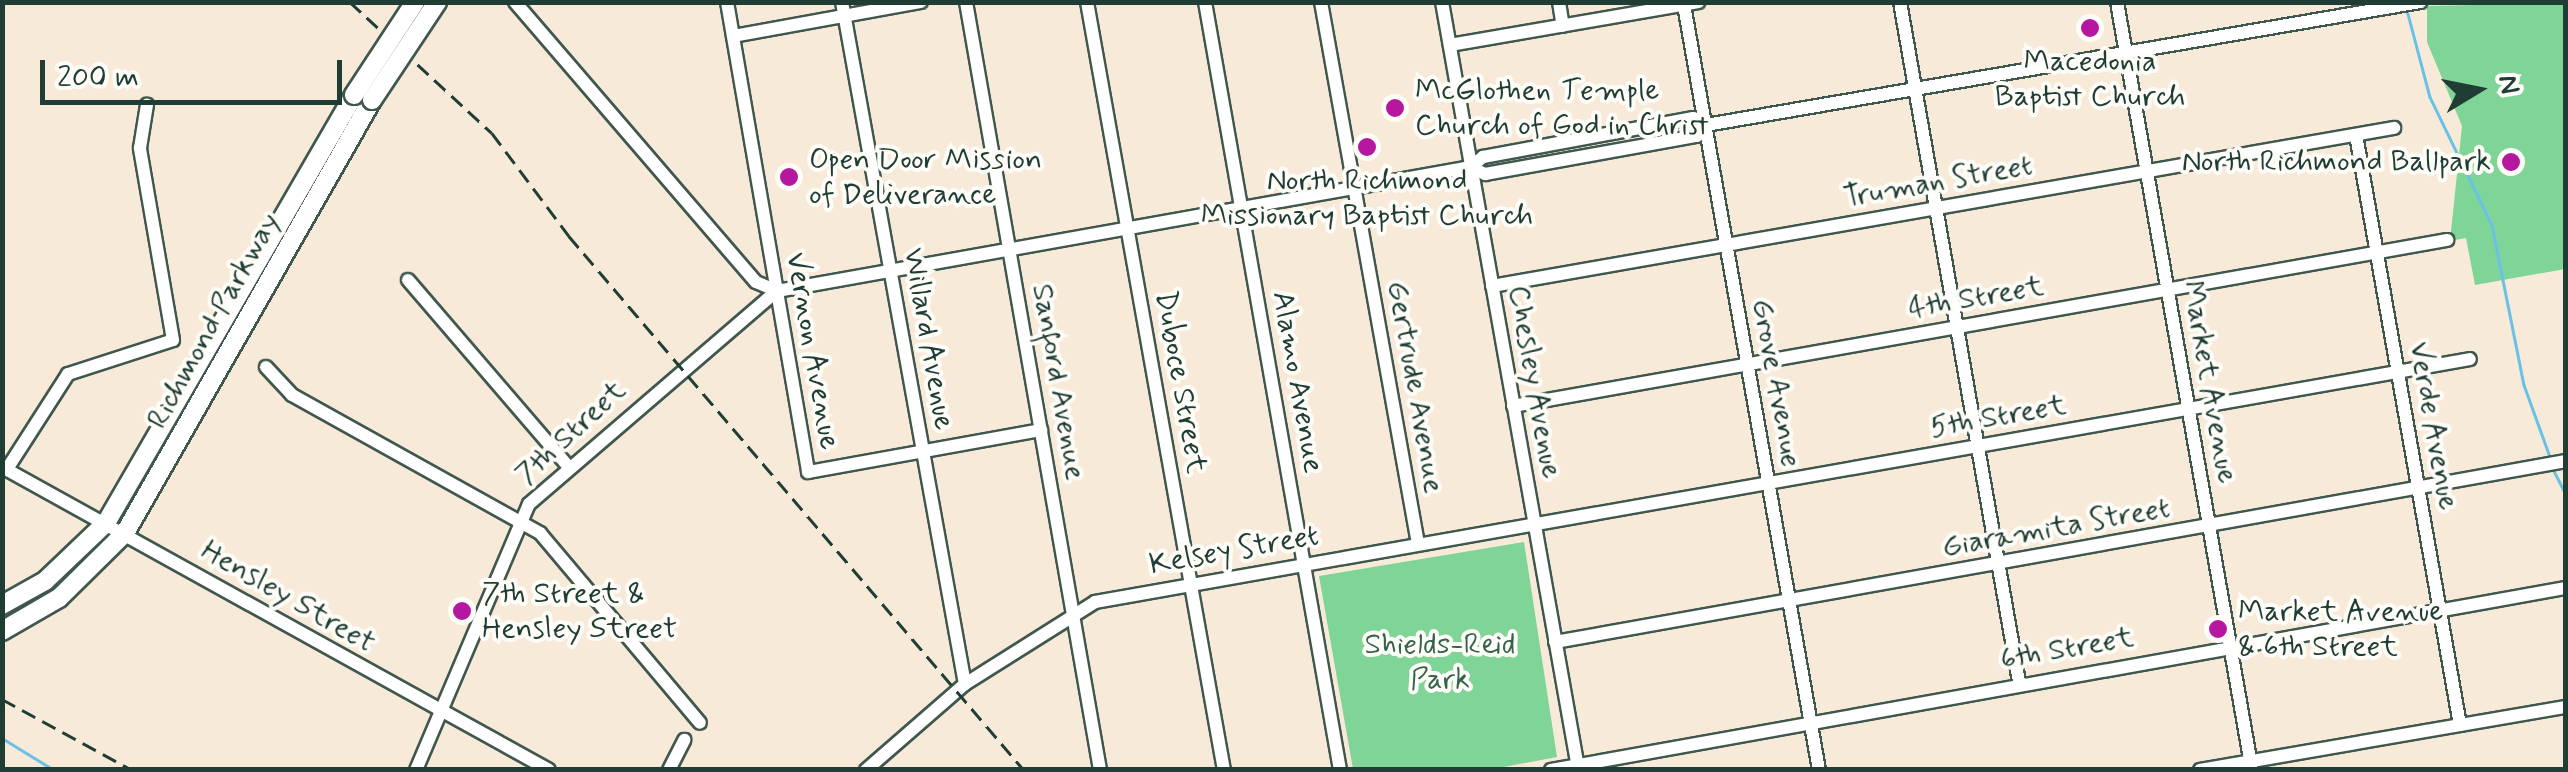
<!DOCTYPE html>
<html>
<head>
<meta charset="utf-8">
<style>
	body { margin:0 }
	#map { position:relative; width:2568px; height:772px; overflow:hidden; background:#f8ead9; font-family:Mynerve,sans-serif }
	div>[style] { position:absolute }
	.green>* { inset:0; background:#7fd497 }
	.stream>* { height:2.5px; margin:-1.25px; padding:0 1.25px; transform-origin:1.25px; border-radius:1.25px; background:#69c2e6 }
	.roads { filter:drop-shadow(2px 0 #40574d) drop-shadow(-2px 0 #40574d) drop-shadow(0 2px #40574d) drop-shadow(0 -2px #40574d) }
	.minor>* { height:12px; margin:-6px; padding:0 6px; transform-origin:6px; border-radius:6px; background:#fff }
	.highway>* { height:18px; margin:-9px; padding:0 9px; transform-origin:9px; border-radius:9px; background:#fff }
	.rail>* { height:2.5px; margin-top:-1.25px; transform-origin:0; background:repeating-linear-gradient(90deg,#1f3d34 0 15px,transparent 0 23px) }
	.bridges { filter:drop-shadow(2px 0 #40574d) drop-shadow(-2px 0 #40574d) drop-shadow(0 2px #40574d) drop-shadow(0 -2px #40574d) }
	.highway-bridge>* { height:18px; margin:-9px; padding:0 9px; transform-origin:9px; border-radius:9px; background:#fff }
	.dots>* { width:28px; height:28px; translate:-50% -50%; box-sizing:border-box; border:5px solid #fdfcf7; border-radius:50% }
	span { translate:-50% -50%; white-space:nowrap; text-align:center; line-height:1.15; -webkit-text-stroke:8px #fdfcf7; paint-order:stroke }
	.poi-label { font-size:30px; color:#1f3d34 }
	.left { translate:0 -50%; text-align:left }
	.right { translate:-100% -50%; text-align:right }
	.street-label { font-size:30px; color:#1f3d34 }
	.park-label { font-size:30px; color:#37634d }
	.frame { position:absolute; inset:0; border:5px solid #1f3d34; pointer-events:none }
	.north { position:absolute; left:2428px; top:40px; width:100px; height:100px; -webkit-text-stroke:8px #fdfcf7; paint-order:stroke; rotate:80deg; font-size:28px; font-weight:700; line-height:40px; text-align:center; color:#1f3d34 }
	.north::after { content:''; display:block; margin:auto; width:35px; height:45px; background:#1f3d34; clip-path:polygon(50% 0,100% 100%,50% 72%,0 100%) }
	.scale { position:absolute; left:40px; top:60px; width:302px; height:45px; box-sizing:border-box; border:5px solid #1f3d34; border-top:0; padding-left:12px; font-size:30px; line-height:35px; white-space:nowrap; color:#1f3d34; -webkit-text-stroke:8px #fdfcf7; paint-order:stroke }
</style>
</head>
<body>
<div id="map">
	<div class="green">
		<i style="clip-path:polygon(2565px 3px,2565px 269px,2475px 285px,2466px 238px,2450px 241px,2462px 126px,2427px 42px,2427px 6px)"></i>
		<i style="clip-path:polygon(1524px 542px,1557px 757px,1493px 769px,1353px 769px,1319px 576px)"></i>
	</div>
	<div class="stream">
		<i style="left:2407px;top:10px;width:90px;rotate:75.2deg"></i>
		<i style="left:2430px;top:97px;width:142px;rotate:64.2deg"></i>
		<i style="left:2492px;top:225px;width:163px;rotate:78.7deg"></i>
		<i style="left:2524px;top:385px;width:77px;rotate:70.1deg"></i>
		<i style="left:2553px;top:469px;width:28px;rotate:63deg"></i>
		<i style="left:2px;top:738px;width:61px;rotate:31.6deg"></i>
	</div>
	<div class="roads">
		<div class="minor">
			<i style="left:515px;top:2px;width:369px;rotate:49.3deg"></i>
			<i style="left:756px;top:282px;width:23px;rotate:23deg"></i>
			<i style="left:727px;top:2px;width:477px;rotate:80.2deg"></i>
			<i style="left:808px;top:472px;width:237px;rotate:-10.2deg"></i>
			<i style="left:842px;top:2px;width:693px;rotate:79.78deg"></i>
			<i style="left:966px;top:2px;width:780px;rotate:80.1deg"></i>
			<i style="left:1087px;top:2px;width:780px;rotate:79.89deg"></i>
			<i style="left:1205px;top:2px;width:780px;rotate:80.03deg"></i>
			<i style="left:1321px;top:2px;width:551px;rotate:79.85deg"></i>
			<i style="left:1442px;top:2px;width:778px;rotate:79.93deg"></i>
			<i style="left:1559px;top:2px;width:24px;rotate:81deg"></i>
			<i style="left:1900px;top:2px;width:690px;rotate:80.07deg"></i>
			<i style="left:2117px;top:2px;width:780px;rotate:80.03deg"></i>
			<i style="left:1684px;top:5px;width:777px;rotate:79.99deg"></i>
			<i style="left:733px;top:36px;width:191px;rotate:-10.3deg"></i>
			<i style="left:1450px;top:45px;width:252px;rotate:-9.8deg"></i>
			<i style="left:2356px;top:135px;width:599px;rotate:80deg"></i>
			<i style="left:1471px;top:167px;width:16px;rotate:27deg"></i>
			<i style="left:1485px;top:174px;width:215px;rotate:-10.2deg"></i>
			<i style="left:1697px;top:136px;width:14px;rotate:-51deg"></i>
			<i style="left:1706px;top:125px;width:725px;rotate:-9.77deg"></i>
			<i style="left:408px;top:280px;width:245px;rotate:49.3deg"></i>
			<i style="left:1492px;top:286px;width:916px;rotate:-9.94deg"></i>
			<i style="left:266px;top:367px;width:38px;rotate:47deg"></i>
			<i style="left:292px;top:395px;width:284px;rotate:29.1deg"></i>
			<i style="left:540px;top:533px;width:248px;rotate:49.9deg"></i>
			<i style="left:1513px;top:406px;width:949px;rotate:-10.08deg"></i>
			<i style="left:2px;top:467px;width:625px;rotate:28.98deg"></i>
			<i style="left:7px;top:469px;width:113px;rotate:-57.3deg"></i>
			<i style="left:68px;top:374px;width:110px;rotate:-17.9deg"></i>
			<i style="left:173px;top:340px;width:195px;rotate:-99.8deg"></i>
			<i style="left:140px;top:148px;width:44px;rotate:-80.8deg"></i>
			<i style="left:1555px;top:642px;width:1027px;rotate:-10.15deg"></i>
			<i style="left:416px;top:770px;width:289px;rotate:-67deg"></i>
			<i style="left:529px;top:504px;width:327px;rotate:-40.7deg"></i>
			<i style="left:777px;top:291px;width:705px;rotate:-10.13deg"></i>
			<i style="left:1471px;top:167px;width:16px;rotate:-40deg"></i>
			<i style="left:1483px;top:157px;width:214px;rotate:-10.5deg"></i>
			<i style="left:1693px;top:118px;width:15px;rotate:28deg"></i>
			<i style="left:669px;top:770px;width:34px;rotate:-63deg"></i>
			<i style="left:866px;top:770px;width:131px;rotate:-41deg"></i>
			<i style="left:965px;top:684px;width:154px;rotate:-32.2deg"></i>
			<i style="left:1095px;top:602px;width:1396px;rotate:-10.02deg"></i>
			<i style="left:1551px;top:770px;width:1031px;rotate:-10.17deg"></i>
			<i style="left:2200px;top:770px;width:371px;rotate:-9.8deg"></i>
		</div>
		<div class="highway">
			<i style="left:2px;top:605px;width:49px;rotate:-29.2deg"></i>
			<i style="left:45px;top:581px;width:84px;rotate:-43.6deg"></i>
			<i style="left:106px;top:523px;width:495px;rotate:-59.9deg"></i>
			<i style="left:2px;top:631px;width:66px;rotate:-30.1deg"></i>
			<i style="left:59px;top:598px;width:93px;rotate:-44.6deg"></i>
			<i style="left:125px;top:533px;width:498px;rotate:-60.3deg"></i>
		</div>
	</div>
	<div class="rail">
		<i style="left:350px;top:2px;width:193px;rotate:42.7deg"></i>
		<i style="left:492px;top:133px;width:129px;rotate:53.2deg"></i>
		<i style="left:569px;top:236px;width:702px;rotate:49.57deg"></i>
		<i style="left:2px;top:699px;width:148px;rotate:28.6deg"></i>
	</div>
	<div class="bridges">
		<div class="highway-bridge">
			<i style="left:354px;top:95px;width:111px;rotate:-56.7deg"></i>
			<i style="left:372px;top:100px;width:118px;rotate:-56.4deg"></i>
		</div>
	</div>
	<div class="dots">
		<i style="left:2090px;top:28px;background:#b5179e"></i>
		<i style="left:1395px;top:108px;background:#b5179e"></i>
		<i style="left:1367px;top:147px;background:#b5179e"></i>
		<i style="left:2511px;top:162px;background:#b5179e"></i>
		<i style="left:789px;top:177px;background:#b5179e"></i>
		<i style="left:462px;top:611px;background:#b5179e"></i>
		<i style="left:2218px;top:629px;background:#b5179e"></i>
	</div>
	<div class="poi-label">
		<span style="left:2090px;top:79px">Macedonia<br>Baptist Church</span>
		<span class="left" style="left:1415px;top:108px">McGlothen Temple<br>Church of God in Christ</span>
		<span class="left" style="left:809px;top:177px">Open Door Mission<br>of Deliverance</span>
		<span class="right" style="left:2491px;top:162px">North Richmond Ballpark</span>
		<span style="left:1367px;top:198px">North Richmond<br>Missionary Baptist Church</span>
		<span class="left" style="left:482px;top:611px">7th Street &amp;<br>Hensley Street</span>
		<span class="left" style="left:2238px;top:629px">Market Avenue<br>&amp; 6th Street</span>
	</div>
	<div class="street-label">
		<span style="left:1938px;top:182px;rotate:-10deg">Truman Street</span>
		<span style="left:1976px;top:298px;rotate:-10deg">4th Street</span>
		<span style="left:214px;top:321px;rotate:-61deg">Richmond Parkway</span>
		<span style="left:928px;top:339px;rotate:80deg">Willard Avenue</span>
		<span style="left:812px;top:351px;rotate:80deg">Vernon Avenue</span>
		<span style="left:1058px;top:382px;rotate:80deg">Sanford Avenue</span>
		<span style="left:1180px;top:382px;rotate:80deg">Duboce Street</span>
		<span style="left:1297px;top:382px;rotate:80deg">Alamo Avenue</span>
		<span style="left:1534px;top:382px;rotate:80deg">Chesley Avenue</span>
		<span style="left:2209px;top:382px;rotate:80deg">Market Avenue</span>
		<span style="left:1776px;top:383px;rotate:80deg">Grove Avenue</span>
		<span style="left:1415px;top:387px;rotate:80deg">Gertrude Avenue</span>
		<span style="left:1998px;top:417px;rotate:-10deg">5th Street</span>
		<span style="left:2433px;top:426px;rotate:80deg">Verde Avenue</span>
		<span style="left:571px;top:433px;rotate:-43deg">7th Street</span>
		<span style="left:2056px;top:528px;rotate:-10deg">Giaramita Street</span>
		<span style="left:1234px;top:551px;rotate:-10deg">Kelsey Street</span>
		<span style="left:288px;top:597px;rotate:30deg">Hensley Street</span>
		<span style="left:2067px;top:649px;rotate:-10deg">6th Street</span>
	</div>
	<div class="park-label">
		<span style="left:1440px;top:662px">Shields-Reid<br>Park</span>
	</div>
	<div class="frame"></div>
	<div class="north">N</div>
	<div class="scale">200 m</div>
</div>
</body>
</html>
